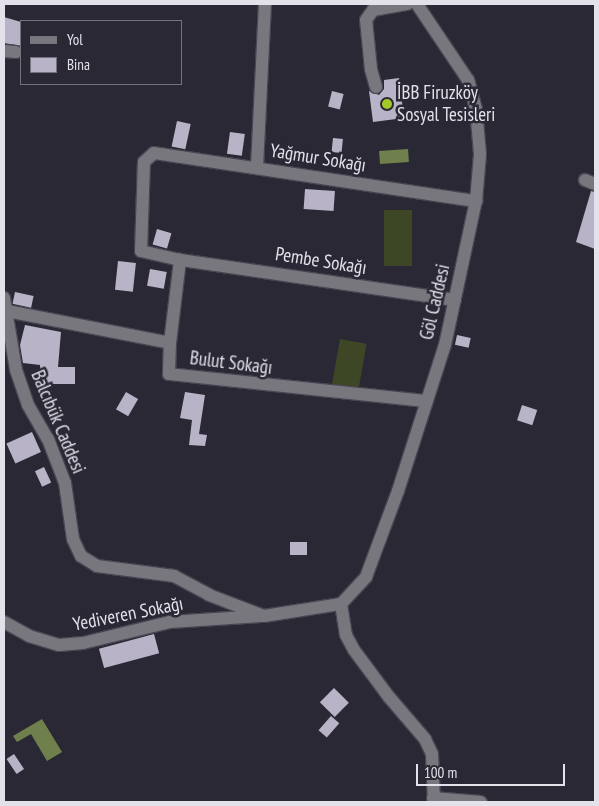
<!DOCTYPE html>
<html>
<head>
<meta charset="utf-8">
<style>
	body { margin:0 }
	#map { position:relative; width:599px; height:806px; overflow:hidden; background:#2b2836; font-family:"PT Sans Narrow",sans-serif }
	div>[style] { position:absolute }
	.green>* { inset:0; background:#3d4725; transform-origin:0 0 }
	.water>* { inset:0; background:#70804c; transform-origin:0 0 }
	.building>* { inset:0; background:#b8b3c6; transform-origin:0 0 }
	.roads { filter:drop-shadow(1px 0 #484653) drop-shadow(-1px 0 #484653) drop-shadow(0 1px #484653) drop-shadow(0 -1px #484653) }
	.minor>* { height:12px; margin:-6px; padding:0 6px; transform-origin:6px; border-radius:6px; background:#79777e }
	.dots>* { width:14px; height:14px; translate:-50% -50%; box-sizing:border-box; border:2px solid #2b2836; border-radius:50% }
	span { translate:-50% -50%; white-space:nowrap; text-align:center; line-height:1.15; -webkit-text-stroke:5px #2b2836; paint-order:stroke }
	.poi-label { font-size:19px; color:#e3e1ea }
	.left { translate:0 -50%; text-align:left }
	.street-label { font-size:19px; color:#e3e1ea }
	.frame { position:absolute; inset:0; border:5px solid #e3e1ea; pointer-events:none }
	.legend { position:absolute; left:20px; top:20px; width:162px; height:65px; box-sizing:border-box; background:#2b2836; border:1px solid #75727e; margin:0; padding:6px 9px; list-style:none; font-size:15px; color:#e3e1ea }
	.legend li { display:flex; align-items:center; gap:10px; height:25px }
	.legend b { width:25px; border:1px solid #75727e }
	.scale { position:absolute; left:416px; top:764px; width:149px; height:22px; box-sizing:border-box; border:2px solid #e3e1ea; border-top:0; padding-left:6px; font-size:15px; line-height:18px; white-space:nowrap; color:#e3e1ea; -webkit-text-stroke:4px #2b2836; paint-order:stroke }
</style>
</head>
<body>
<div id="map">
	<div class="green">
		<i style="left:384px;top:210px;width:28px;height:56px"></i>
		<i style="left:340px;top:339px;width:27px;height:47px;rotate:10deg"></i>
	</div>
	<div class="water">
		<i style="left:408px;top:149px;width:13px;height:29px;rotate:86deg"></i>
		<i style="clip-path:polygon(42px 719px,62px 752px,47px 761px,31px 734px,17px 742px,13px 736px)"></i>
	</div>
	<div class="building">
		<i style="clip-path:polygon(4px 17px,21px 22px,21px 46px,4px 43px)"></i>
		<i style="clip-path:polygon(399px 78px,404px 118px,373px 122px,369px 91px,379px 95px,384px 89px,384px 80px)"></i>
		<i style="left:332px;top:91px;width:12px;height:16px;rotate:14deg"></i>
		<i style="left:177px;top:121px;width:14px;height:26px;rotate:12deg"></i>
		<i style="left:230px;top:132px;width:15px;height:22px;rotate:8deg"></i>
		<i style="left:333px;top:138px;width:10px;height:14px;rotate:6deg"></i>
		<i style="left:305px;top:189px;width:30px;height:20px;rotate:4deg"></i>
		<i style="clip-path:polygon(591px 191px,595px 192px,595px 249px,576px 242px)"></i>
		<i style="left:157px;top:229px;width:15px;height:16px;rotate:16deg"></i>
		<i style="left:118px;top:261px;width:18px;height:29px;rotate:6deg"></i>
		<i style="left:150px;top:269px;width:17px;height:17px;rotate:10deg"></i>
		<i style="left:15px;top:292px;width:19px;height:12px;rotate:12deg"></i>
		<i style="clip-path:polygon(25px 325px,61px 332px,58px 367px,75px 367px,75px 384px,41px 384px,40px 365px,23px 363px,20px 345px)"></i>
		<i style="left:457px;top:335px;width:14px;height:10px;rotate:12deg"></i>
		<i style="left:126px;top:392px;width:14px;height:20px;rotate:30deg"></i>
		<i style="clip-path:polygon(185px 392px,205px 395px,199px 434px,207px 435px,205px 446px,189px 445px,192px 420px,180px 418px)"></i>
		<i style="left:522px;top:405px;width:16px;height:16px;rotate:18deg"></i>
		<i style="left:32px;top:432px;width:22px;height:28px;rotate:66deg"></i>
		<i style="left:44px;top:467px;width:17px;height:10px;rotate:65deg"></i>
		<i style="left:290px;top:542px;width:17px;height:13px"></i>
		<i style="left:154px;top:634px;width:20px;height:57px;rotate:75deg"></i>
		<i style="left:334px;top:688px;width:21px;height:20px;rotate:45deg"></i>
		<i style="left:331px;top:716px;width:11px;height:19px;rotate:41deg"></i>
		<i style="left:14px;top:754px;width:18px;height:9px;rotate:56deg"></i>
	</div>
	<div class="roads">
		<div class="minor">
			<i style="left:4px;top:51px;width:12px;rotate:5deg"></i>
			<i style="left:376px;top:87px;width:19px;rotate:-106deg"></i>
			<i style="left:371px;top:69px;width:49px;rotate:-95.8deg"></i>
			<i style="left:366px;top:20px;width:12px;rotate:-55deg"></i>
			<i style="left:373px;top:10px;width:35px;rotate:-10deg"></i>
			<i style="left:257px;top:167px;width:163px;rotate:-87.2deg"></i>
			<i style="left:585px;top:180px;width:11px;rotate:22deg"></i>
			<i style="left:4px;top:298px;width:73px;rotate:80.5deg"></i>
			<i style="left:16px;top:370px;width:37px;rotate:71deg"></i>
			<i style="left:28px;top:405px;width:39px;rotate:60deg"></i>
			<i style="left:48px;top:439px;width:47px;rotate:68.9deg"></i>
			<i style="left:65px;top:483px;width:57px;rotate:81.9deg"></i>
			<i style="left:73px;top:539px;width:19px;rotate:65deg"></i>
			<i style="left:81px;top:556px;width:19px;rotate:32deg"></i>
			<i style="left:97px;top:566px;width:78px;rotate:7.4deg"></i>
			<i style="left:174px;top:576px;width:40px;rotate:28deg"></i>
			<i style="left:209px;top:595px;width:59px;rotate:20.9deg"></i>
			<i style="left:264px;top:616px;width:78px;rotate:-8.9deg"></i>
			<i style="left:341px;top:604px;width:37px;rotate:-47deg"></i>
			<i style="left:366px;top:577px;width:92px;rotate:-69.6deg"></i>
			<i style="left:398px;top:491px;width:153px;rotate:-72.2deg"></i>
			<i style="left:445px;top:345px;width:147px;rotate:-77.9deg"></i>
			<i style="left:476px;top:201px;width:47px;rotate:-85.1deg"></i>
			<i style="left:480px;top:154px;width:45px;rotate:-95.1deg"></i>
			<i style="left:476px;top:109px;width:30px;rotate:-105deg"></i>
			<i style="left:468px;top:80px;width:92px;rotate:-123.9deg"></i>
			<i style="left:455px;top:300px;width:278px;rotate:-171.7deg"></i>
			<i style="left:180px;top:260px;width:40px;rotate:-167deg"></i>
			<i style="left:141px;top:251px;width:89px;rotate:-88.1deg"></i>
			<i style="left:144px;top:162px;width:13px;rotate:-42deg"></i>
			<i style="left:154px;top:153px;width:326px;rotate:8.5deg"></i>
			<i style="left:7px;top:311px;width:166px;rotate:11.1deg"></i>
			<i style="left:170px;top:343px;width:31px;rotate:92deg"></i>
			<i style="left:169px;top:374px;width:259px;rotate:6deg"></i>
			<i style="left:170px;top:343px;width:84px;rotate:-83.1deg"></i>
			<i style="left:341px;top:604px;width:31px;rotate:81deg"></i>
			<i style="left:346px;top:635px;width:17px;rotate:62deg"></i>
			<i style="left:354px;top:650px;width:59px;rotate:53.3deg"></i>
			<i style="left:389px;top:697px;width:55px;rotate:49.4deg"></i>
			<i style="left:425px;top:739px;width:17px;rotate:65deg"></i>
			<i style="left:432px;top:754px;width:48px;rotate:87.6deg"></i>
			<i style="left:4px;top:622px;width:29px;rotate:29deg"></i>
			<i style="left:29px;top:636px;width:31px;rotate:17deg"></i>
			<i style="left:59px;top:645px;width:24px;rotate:-5deg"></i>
			<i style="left:83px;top:643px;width:89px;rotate:-13.6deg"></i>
			<i style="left:170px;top:622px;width:91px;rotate:-3.8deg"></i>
			<i style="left:433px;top:798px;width:48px;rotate:4.8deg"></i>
		</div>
	</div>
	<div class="dots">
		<i style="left:387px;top:104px;background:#a3c927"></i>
	</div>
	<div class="poi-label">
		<span class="left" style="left:397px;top:104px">İBB Firuzköy<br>Sosyal Tesisleri</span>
	</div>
	<div class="street-label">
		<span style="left:318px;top:158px;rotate:9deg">Yağmur Sokağı</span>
		<span style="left:321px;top:261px;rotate:9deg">Pembe Sokağı</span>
		<span style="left:435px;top:302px;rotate:-77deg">Göl Caddesi</span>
		<span style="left:231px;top:363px;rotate:7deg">Bulut Sokağı</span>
		<span style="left:58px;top:422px;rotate:67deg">Balcıbük Caddesi</span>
		<span style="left:128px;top:614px;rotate:-11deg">Yediveren Sokağı</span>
	</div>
	<div class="frame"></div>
	<ul class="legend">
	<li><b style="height:6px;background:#79777e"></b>Yol</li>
	<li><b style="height:14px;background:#b8b3c6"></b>Bina</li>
	</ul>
	<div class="scale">100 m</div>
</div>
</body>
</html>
